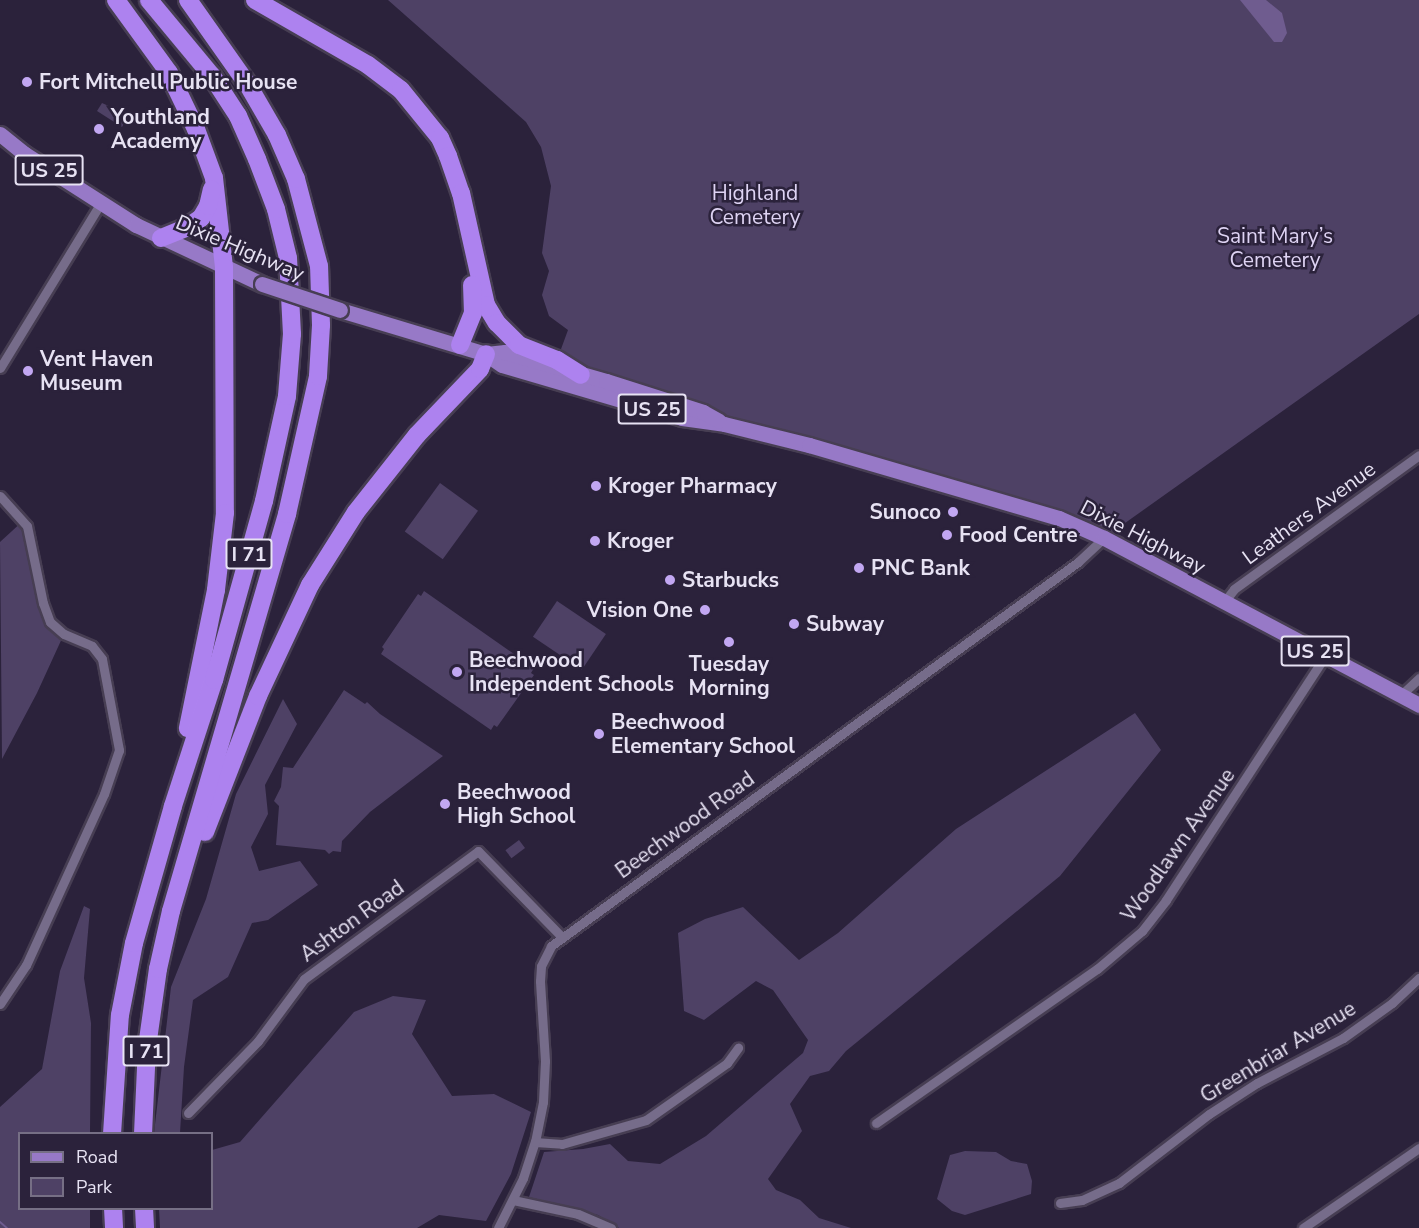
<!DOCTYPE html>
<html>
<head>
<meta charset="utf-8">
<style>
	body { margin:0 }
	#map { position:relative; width:1419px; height:1228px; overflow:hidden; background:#2b223b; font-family:"Nunito Sans",sans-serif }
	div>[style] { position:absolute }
	.green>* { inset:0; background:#4e4165; transform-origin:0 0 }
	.water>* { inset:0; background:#6f5c8f }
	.stream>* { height:2px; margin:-1px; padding:0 1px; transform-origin:1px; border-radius:1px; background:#6f5c8f }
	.roads { filter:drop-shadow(2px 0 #473e53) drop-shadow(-2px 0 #473e53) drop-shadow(0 2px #473e53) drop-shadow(0 -2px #473e53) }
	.minor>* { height:9px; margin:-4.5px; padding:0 4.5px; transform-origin:4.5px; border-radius:4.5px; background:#766c8a }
	.primary>* { height:15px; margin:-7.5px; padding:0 7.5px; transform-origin:7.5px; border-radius:7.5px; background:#9779c7 }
	.motorway>* { height:18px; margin:-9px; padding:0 9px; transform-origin:9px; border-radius:9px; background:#ad82ef }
	.bridges { filter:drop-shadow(2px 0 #473e53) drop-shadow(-2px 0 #473e53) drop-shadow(0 2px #473e53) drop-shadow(0 -2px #473e53) }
	.primary-bridge>* { height:15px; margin:-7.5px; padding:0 7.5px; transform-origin:7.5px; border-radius:7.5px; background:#9779c7 }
	.dots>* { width:16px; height:16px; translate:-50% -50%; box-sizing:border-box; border:3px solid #2b223b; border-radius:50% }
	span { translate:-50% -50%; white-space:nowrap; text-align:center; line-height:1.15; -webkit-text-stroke:5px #2b223b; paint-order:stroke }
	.shield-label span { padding:2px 4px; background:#2b223b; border:2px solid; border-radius:4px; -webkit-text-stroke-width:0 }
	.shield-label { font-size:20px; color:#e7e2f3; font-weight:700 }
	.poi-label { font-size:21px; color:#e7e2f3; font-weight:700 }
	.left { translate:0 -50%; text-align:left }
	.right { translate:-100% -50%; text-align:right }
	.park-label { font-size:21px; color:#ded3f3 }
	.street-label { font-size:21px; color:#e7e2f3 }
	.legend { position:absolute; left:18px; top:1132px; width:195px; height:78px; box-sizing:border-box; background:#2b223b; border:2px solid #766f85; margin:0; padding:8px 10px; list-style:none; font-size:18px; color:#e7e2f3 }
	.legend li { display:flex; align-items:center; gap:12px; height:30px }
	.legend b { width:30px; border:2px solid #766f85 }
</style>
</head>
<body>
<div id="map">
	<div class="green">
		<i style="clip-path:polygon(388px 0,1419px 0,1419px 314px,1104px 538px,809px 445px,557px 360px,568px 330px,549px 316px,542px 295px,549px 271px,542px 253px,551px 186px,541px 147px,526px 122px)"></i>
		<i style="clip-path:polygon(102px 103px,129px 115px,122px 127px,97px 111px)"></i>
		<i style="left:440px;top:483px;width:47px;height:60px;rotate:36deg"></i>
		<i style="clip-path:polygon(24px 520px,46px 616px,64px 634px,37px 693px,2px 759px,0 542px)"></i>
		<i style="clip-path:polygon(424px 591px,534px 668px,531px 673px,534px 675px,497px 727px,494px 725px,491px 730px,381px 654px,384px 649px,382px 647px,418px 594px,421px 596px)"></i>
		<i style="left:557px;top:601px;width:59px;height:43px;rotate:34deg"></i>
		<i style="clip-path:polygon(344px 690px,365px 704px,367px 702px,380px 714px,443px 756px,370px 812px,342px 841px,341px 852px,333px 851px,329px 854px,325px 850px,276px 845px,279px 806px,274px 801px,281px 787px,283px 767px,293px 768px)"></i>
		<i style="clip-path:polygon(283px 699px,297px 724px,265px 785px,268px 814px,251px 847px,259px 871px,300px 861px,318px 885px,268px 920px,252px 923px,228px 977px,193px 1000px,184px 1067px,180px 1133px,154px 1133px,171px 987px,206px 899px,236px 794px)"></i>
		<i style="clip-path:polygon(1135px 713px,1161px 750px,1060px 876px,846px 1051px,829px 1071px,810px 1076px,790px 1104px,802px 1131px,768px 1179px,776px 1190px,800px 1200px,819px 1218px,851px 1228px,619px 1228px,598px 1215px,529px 1197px,544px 1152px,583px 1149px,610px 1144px,628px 1161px,660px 1164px,706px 1136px,803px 1053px,808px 1040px,773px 990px,756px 981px,704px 1020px,684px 1011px,678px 933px,705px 919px,743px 907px,799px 960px,838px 933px,956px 829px)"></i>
		<i style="left:519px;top:840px;width:10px;height:17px;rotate:53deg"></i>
		<i style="clip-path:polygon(84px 906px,90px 909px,84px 978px,91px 1023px,90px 1133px,20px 1134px,20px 1208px,90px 1209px,90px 1228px,0 1228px,0 1107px,42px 1069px,60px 971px)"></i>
		<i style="clip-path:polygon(393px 996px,426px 1000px,412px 1034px,452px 1096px,494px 1094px,531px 1112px,511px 1174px,486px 1221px,439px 1215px,417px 1228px,160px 1228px,159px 1209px,212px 1208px,212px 1150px,240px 1142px,354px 1012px)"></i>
		<i style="clip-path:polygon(965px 1151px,996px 1152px,1011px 1161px,1027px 1164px,1032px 1181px,1031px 1194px,965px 1215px,952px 1211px,937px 1199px,950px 1155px)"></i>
	</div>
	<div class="water">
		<i style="clip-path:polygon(1240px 0,1266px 0,1282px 13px,1287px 33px,1282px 42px,1274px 42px)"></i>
	</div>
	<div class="stream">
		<i style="left:0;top:1222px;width:9px;rotate:41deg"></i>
	</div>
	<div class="roads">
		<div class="minor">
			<i style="left:0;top:368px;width:192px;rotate:-58.6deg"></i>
			<i style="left:0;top:496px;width:40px;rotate:48deg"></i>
			<i style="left:27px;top:526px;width:79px;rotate:78.3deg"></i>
			<i style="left:43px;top:603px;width:20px;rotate:70deg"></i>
			<i style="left:50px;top:622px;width:18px;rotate:41deg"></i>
			<i style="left:64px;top:634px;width:30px;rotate:23deg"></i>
			<i style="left:92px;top:646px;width:16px;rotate:52deg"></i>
			<i style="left:102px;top:659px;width:93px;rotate:79.4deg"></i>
			<i style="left:119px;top:750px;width:46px;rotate:108.8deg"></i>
			<i style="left:104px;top:794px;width:188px;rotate:114.5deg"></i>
			<i style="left:26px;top:965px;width:47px;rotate:123.7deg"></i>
			<i style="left:1224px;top:602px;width:16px;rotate:-52deg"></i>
			<i style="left:1234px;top:589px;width:228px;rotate:-35.9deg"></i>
			<i style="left:1401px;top:695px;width:25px;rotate:-43deg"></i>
			<i style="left:188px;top:1113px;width:100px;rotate:-45.8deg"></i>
			<i style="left:258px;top:1041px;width:77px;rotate:-53.4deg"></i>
			<i style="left:304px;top:979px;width:216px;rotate:-36.3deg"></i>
			<i style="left:478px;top:851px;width:120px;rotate:45.7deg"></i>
			<i style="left:876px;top:1123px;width:269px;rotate:-34.9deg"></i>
			<i style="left:1097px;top:969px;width:59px;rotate:-40.2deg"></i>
			<i style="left:1142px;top:931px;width:39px;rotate:-52deg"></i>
			<i style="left:1166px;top:900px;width:291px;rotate:-56.9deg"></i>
			<i style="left:535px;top:1142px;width:27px;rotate:4deg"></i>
			<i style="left:562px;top:1144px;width:87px;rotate:-15.9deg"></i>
			<i style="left:646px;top:1120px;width:99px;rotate:-35.1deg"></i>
			<i style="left:727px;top:1063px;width:19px;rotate:-54deg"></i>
			<i style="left:513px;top:1200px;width:66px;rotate:12.2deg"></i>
			<i style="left:578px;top:1214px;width:36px;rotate:23deg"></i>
			<i style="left:1060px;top:1203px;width:22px;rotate:-8deg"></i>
			<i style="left:1082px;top:1200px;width:41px;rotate:-24.7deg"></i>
			<i style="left:1119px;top:1183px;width:113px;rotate:-37.5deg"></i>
			<i style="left:1209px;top:1114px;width:57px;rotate:-32.9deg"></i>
			<i style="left:1257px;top:1083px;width:97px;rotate:-27.6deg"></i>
			<i style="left:1343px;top:1038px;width:60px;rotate:-35.5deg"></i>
			<i style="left:1392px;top:1003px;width:37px;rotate:-43deg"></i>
			<i style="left:498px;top:1228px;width:56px;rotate:-63.4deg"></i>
			<i style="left:523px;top:1178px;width:38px;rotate:-72deg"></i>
			<i style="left:535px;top:1142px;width:41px;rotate:-78.7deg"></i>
			<i style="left:543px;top:1102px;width:41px;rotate:-87.2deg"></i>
			<i style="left:545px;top:1061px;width:80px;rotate:-93.6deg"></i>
			<i style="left:540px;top:981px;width:15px;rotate:-86deg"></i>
			<i style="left:541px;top:966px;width:22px;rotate:-63deg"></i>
			<i style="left:551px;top:946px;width:652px;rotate:-36.08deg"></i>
			<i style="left:1078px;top:562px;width:35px;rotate:-43deg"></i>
			<i style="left:1303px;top:1228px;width:141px;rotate:-34.6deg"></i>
		</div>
		<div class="primary">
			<i style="left:0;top:134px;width:32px;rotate:39deg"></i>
			<i style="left:25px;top:154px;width:132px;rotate:32.6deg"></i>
			<i style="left:136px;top:225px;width:139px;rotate:25.1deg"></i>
			<i style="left:340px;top:310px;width:152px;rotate:16.8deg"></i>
			<i style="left:486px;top:354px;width:19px;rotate:35deg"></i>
			<i style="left:502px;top:365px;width:188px;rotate:16.4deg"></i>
			<i style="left:682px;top:418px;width:42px;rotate:8.1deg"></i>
			<i style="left:724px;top:424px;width:88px;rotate:13.9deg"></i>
			<i style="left:809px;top:445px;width:260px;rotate:16.3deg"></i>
			<i style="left:1059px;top:518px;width:49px;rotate:24deg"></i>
			<i style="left:1104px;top:538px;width:357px;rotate:27.9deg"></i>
			<i style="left:486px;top:354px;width:19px;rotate:-6deg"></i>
			<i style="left:505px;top:352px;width:105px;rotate:16deg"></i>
			<i style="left:606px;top:381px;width:102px;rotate:17.7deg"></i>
			<i style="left:703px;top:412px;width:18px;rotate:29deg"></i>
		</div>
		<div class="motorway">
			<i style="left:116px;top:0;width:90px;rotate:54deg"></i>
			<i style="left:169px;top:73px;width:62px;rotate:64.3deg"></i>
			<i style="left:196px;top:129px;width:52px;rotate:69.8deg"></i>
			<i style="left:214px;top:178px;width:90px;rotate:83.6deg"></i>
			<i style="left:224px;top:267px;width:246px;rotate:89.8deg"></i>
			<i style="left:225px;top:513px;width:78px;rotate:96.7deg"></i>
			<i style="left:216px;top:590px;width:141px;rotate:101.5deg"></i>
			<i style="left:255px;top:0;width:130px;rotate:29.9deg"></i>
			<i style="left:368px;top:65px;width:41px;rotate:37.1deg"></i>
			<i style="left:401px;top:90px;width:62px;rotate:50.9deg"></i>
			<i style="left:440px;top:138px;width:20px;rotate:66deg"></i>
			<i style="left:448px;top:156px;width:39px;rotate:71deg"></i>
			<i style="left:461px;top:193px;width:115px;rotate:77.4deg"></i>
			<i style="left:486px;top:305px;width:21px;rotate:59deg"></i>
			<i style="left:497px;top:323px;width:31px;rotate:45deg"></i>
			<i style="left:519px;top:345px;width:41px;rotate:21.5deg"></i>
			<i style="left:557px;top:360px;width:28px;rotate:32deg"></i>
			<i style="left:161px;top:238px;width:27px;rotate:-22deg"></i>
			<i style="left:186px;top:228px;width:18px;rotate:-34deg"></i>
			<i style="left:201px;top:218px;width:14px;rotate:-60deg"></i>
			<i style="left:208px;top:206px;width:17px;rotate:-77deg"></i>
			<i style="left:460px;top:345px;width:35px;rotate:-68deg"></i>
			<i style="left:473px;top:313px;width:28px;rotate:-92deg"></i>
			<i style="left:205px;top:832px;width:146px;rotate:-68.7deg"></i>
			<i style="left:258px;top:696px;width:123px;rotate:-64.9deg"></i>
			<i style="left:310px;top:585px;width:86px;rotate:-57.8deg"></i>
			<i style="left:356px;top:512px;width:98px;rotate:-51.6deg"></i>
			<i style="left:417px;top:435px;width:91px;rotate:-46.3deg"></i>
			<i style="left:480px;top:369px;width:16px;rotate:-68deg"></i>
			<i style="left:112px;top:1134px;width:119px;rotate:-86.2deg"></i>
			<i style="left:120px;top:1015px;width:73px;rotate:-79deg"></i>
			<i style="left:134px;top:943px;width:142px;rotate:-74.1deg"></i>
			<i style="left:173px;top:806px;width:133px;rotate:-72deg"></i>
			<i style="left:214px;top:680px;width:186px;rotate:-74.4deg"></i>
			<i style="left:264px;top:501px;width:107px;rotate:-77.6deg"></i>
			<i style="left:287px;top:396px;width:62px;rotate:-85.4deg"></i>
			<i style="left:292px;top:334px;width:76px;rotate:-93deg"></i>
			<i style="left:288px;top:258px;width:50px;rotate:-103.8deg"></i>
			<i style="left:276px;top:209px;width:53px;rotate:-110.8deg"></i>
			<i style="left:257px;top:159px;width:47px;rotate:-113.8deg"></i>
			<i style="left:238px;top:116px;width:48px;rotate:-123deg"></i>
			<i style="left:212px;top:76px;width:99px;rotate:-129.7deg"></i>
			<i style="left:143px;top:1134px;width:87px;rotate:-87.4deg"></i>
			<i style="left:147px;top:1047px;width:79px;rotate:-82deg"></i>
			<i style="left:158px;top:969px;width:59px;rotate:-77.4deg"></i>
			<i style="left:171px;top:911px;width:414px;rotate:-73.7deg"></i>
			<i style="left:287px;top:514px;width:141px;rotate:-77.3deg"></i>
			<i style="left:318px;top:376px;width:51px;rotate:-86.6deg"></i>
			<i style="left:321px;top:325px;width:59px;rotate:-91.9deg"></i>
			<i style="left:319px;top:266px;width:90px;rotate:-104.8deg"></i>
			<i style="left:296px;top:179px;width:48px;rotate:-113.4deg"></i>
			<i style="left:277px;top:135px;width:58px;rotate:-120.1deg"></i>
			<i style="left:248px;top:85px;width:104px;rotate:-125.2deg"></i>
			<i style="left:113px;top:1208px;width:20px;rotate:87deg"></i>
			<i style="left:144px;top:1208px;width:20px;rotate:87deg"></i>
		</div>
	</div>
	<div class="bridges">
		<div class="primary-bridge">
			<i style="left:262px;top:284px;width:82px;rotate:18.4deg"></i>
		</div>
	</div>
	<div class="dots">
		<i style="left:27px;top:82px;background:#c2a7f2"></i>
		<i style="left:99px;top:129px;background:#c2a7f2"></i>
		<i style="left:28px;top:371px;background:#c2a7f2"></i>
		<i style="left:596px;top:486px;background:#c2a7f2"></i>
		<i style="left:953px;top:512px;background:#c2a7f2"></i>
		<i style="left:947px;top:535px;background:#c2a7f2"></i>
		<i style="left:595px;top:541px;background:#c2a7f2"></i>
		<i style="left:859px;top:568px;background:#c2a7f2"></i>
		<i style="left:670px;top:580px;background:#c2a7f2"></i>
		<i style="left:705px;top:610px;background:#c2a7f2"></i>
		<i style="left:794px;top:624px;background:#c2a7f2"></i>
		<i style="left:729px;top:642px;background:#c2a7f2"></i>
		<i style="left:457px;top:672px;background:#c2a7f2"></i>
		<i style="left:599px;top:734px;background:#c2a7f2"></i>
		<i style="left:445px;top:804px;background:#c2a7f2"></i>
	</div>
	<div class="shield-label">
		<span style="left:49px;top:170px">US 25</span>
		<span style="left:652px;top:409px">US 25</span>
		<span style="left:249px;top:554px">I 71</span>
		<span style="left:1315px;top:651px">US 25</span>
		<span style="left:146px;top:1051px">I 71</span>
	</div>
	<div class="poi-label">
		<span class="left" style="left:39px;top:82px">Fort Mitchell Public House</span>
		<span class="left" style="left:111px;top:129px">Youthland<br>Academy</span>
		<span class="left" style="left:40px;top:371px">Vent Haven<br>Museum</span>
		<span class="left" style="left:608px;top:486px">Kroger Pharmacy</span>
		<span class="right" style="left:941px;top:512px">Sunoco</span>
		<span class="left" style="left:959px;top:535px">Food Centre</span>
		<span class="left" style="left:607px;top:541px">Kroger</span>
		<span class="left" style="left:871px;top:568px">PNC Bank</span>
		<span class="left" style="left:682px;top:580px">Starbucks</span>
		<span class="right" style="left:693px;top:610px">Vision One</span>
		<span class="left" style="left:806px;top:624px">Subway</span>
		<span class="left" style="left:469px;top:672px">Beechwood<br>Independent Schools</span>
		<span style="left:729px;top:676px">Tuesday<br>Morning</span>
		<span class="left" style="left:611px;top:734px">Beechwood<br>Elementary School</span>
		<span class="left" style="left:457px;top:804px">Beechwood<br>High School</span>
	</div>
	<div class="park-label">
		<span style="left:755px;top:205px">Highland<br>Cemetery</span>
		<span style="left:1275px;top:248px">Saint Mary’s<br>Cemetery</span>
	</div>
	<div class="street-label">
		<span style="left:240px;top:248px;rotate:23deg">Dixie Highway</span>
		<span style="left:1309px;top:513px;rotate:-36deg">Leathers Avenue</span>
		<span style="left:1143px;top:537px;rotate:27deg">Dixie Highway</span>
		<span style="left:685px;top:825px;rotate:-36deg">Beechwood Road</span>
		<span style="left:1178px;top:845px;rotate:-55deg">Woodlawn Avenue</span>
		<span style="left:352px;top:921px;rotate:-36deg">Ashton Road</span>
		<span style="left:1278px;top:1052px;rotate:-31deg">Greenbriar Avenue</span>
	</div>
	<ul class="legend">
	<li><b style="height:8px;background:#9779c7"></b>Road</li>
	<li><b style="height:16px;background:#4e4165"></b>Park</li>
	</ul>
</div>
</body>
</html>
